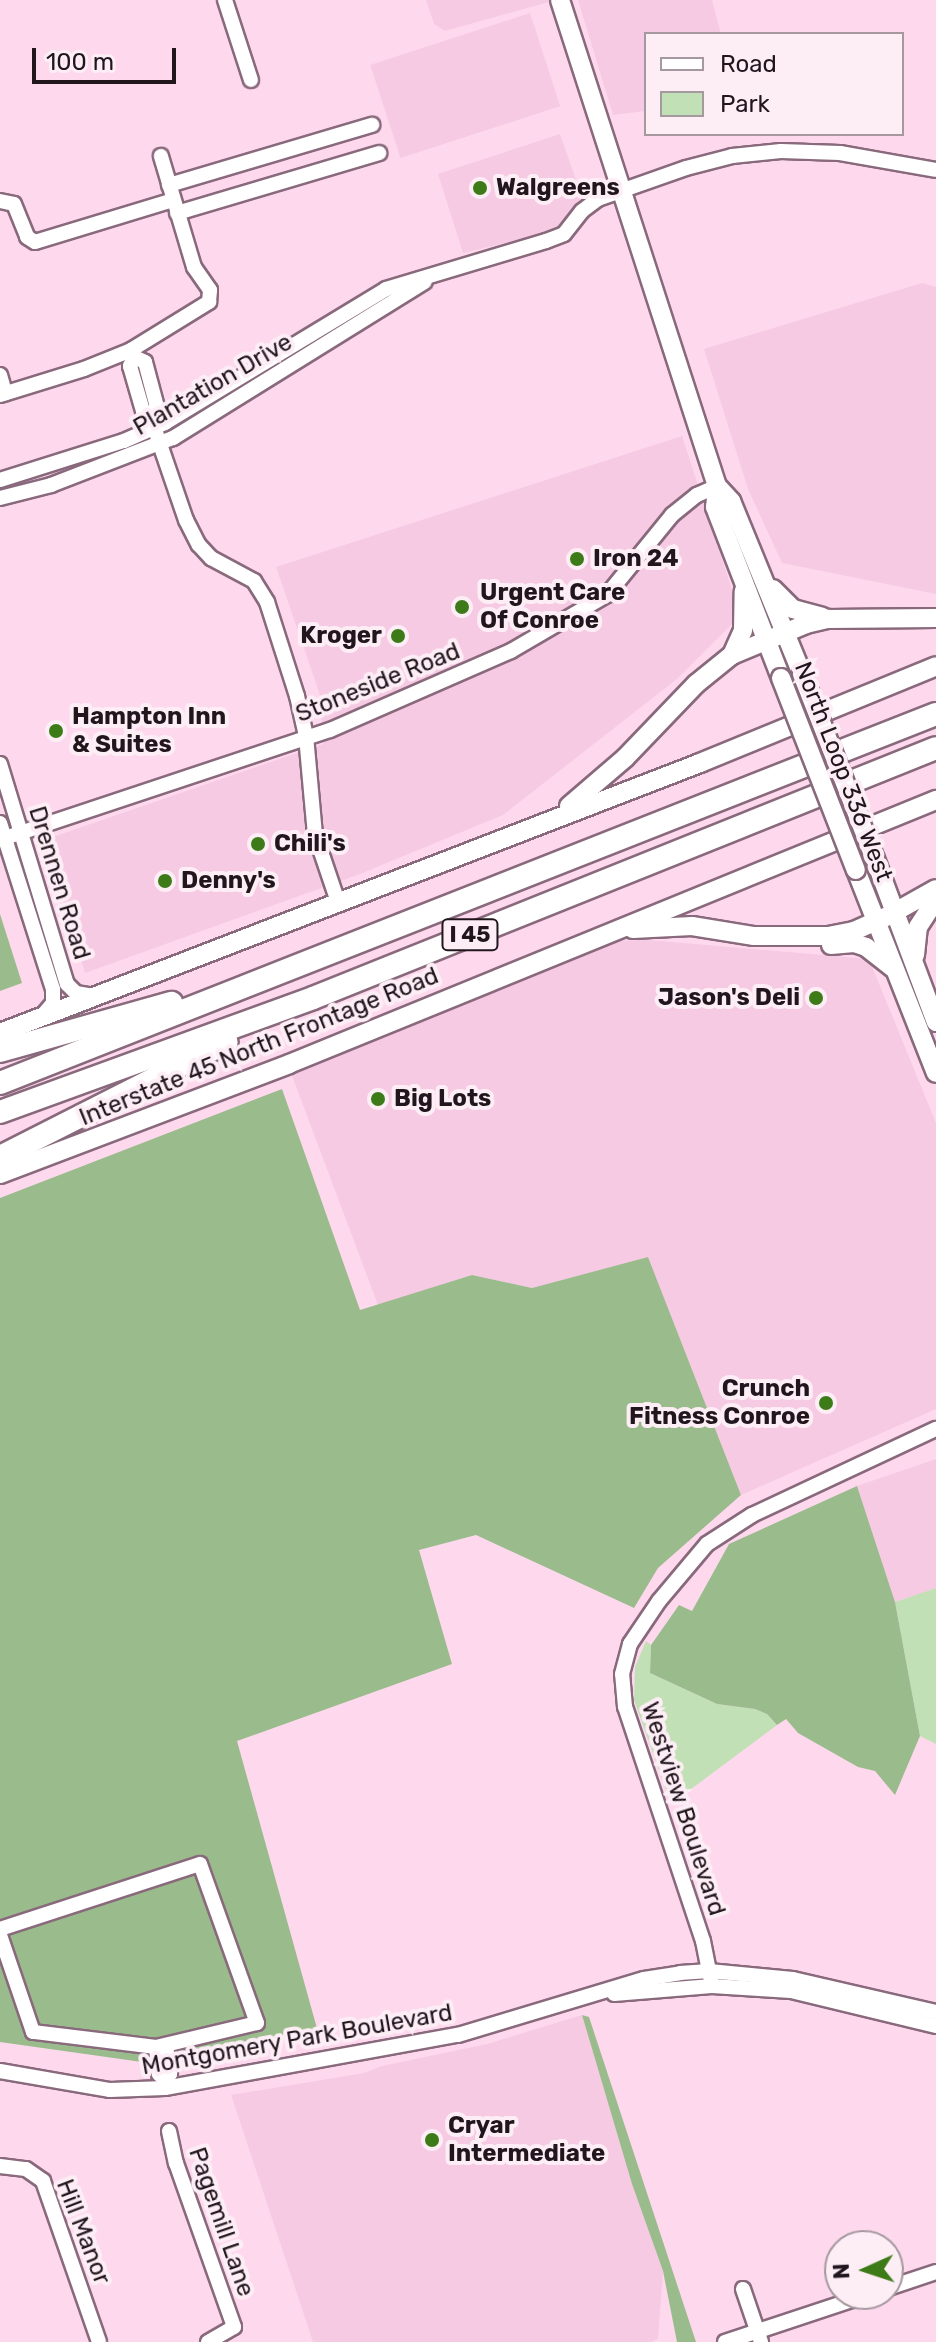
<!DOCTYPE html>
<html>
<head>
<meta charset="utf-8">
<style>
	body { margin:0 }
	#map { position:relative; width:936px; height:2342px; overflow:hidden; background:#fed9ee; font-family:Rubik,sans-serif }
	div>[style] { position:absolute }
	.built>* { inset:0; background:#f6cae3; transform-origin:0 0 }
	.green>* { inset:0; background:#c2e0b6 }
	.forest>* { inset:0; background:#9abc8c }
	.roads { filter:drop-shadow(2px 0 #89697c) drop-shadow(-2px 0 #89697c) drop-shadow(0 2px #89697c) drop-shadow(0 -2px #89697c) }
	.minor>* { height:14px; margin:-7px; padding:0 7px; transform-origin:7px; border-radius:7px; background:#fff }
	.major>* { height:18px; margin:-9px; padding:0 9px; transform-origin:9px; border-radius:9px; background:#fff }
	.highway>* { height:22px; margin:-11px; padding:0 11px; transform-origin:11px; border-radius:11px; background:#fff }
	.bridges { filter:drop-shadow(2px 0 #89697c) drop-shadow(-2px 0 #89697c) drop-shadow(0 2px #89697c) drop-shadow(0 -2px #89697c) }
	.major-bridge>* { height:18px; margin:-9px; padding:0 9px; transform-origin:9px; border-radius:9px; background:#fff }
	.dots>* { width:22px; height:22px; translate:-50% -50%; box-sizing:border-box; border:4px solid #fdeef6; border-radius:50% }
	span { translate:-50% -50%; white-space:nowrap; text-align:center; line-height:1.15; -webkit-text-stroke:8px #fdeef6; paint-order:stroke }
	.shield-label span { padding:2px 6px; background:#fdeef6; border:2px solid; border-radius:6px; -webkit-text-stroke-width:0 }
	.shield-label { font-size:22px; color:#22161d; font-weight:700 }
	.poi-label { font-size:24px; color:#22161d; font-weight:700 }
	.left { translate:0 -50%; text-align:left }
	.right { translate:-100% -50%; text-align:right }
	.street-label { font-size:24px; color:#22161d }
	.legend { position:absolute; left:644px; top:32px; width:260px; height:104px; box-sizing:border-box; background:#fdeef6; border:2px solid #a5989f; margin:0; padding:10px 14px; list-style:none; font-size:24px; color:#22161d }
	.legend li { display:flex; align-items:center; gap:16px; height:40px }
	.legend b { width:40px; border:2px solid #a5989f }
	.north { position:absolute; left:824px; top:2230px; width:80px; height:80px; box-sizing:border-box; background:#fdeef6; border:2px solid #a5989f; border-radius:50%; rotate:267deg; font-size:22px; font-weight:700; line-height:32px; text-align:center; color:#22161d }
	.north::after { content:''; display:block; margin:auto; width:28px; height:36px; background:#3c7b18; clip-path:polygon(50% 0,100% 100%,50% 72%,0 100%) }
	.scale { position:absolute; left:32px; top:48px; width:144px; height:36px; box-sizing:border-box; border:4px solid #22161d; border-top:0; padding-left:10px; font-size:24px; line-height:28px; white-space:nowrap; color:#22161d; -webkit-text-stroke:6px #fdeef6; paint-order:stroke }
</style>
</head>
<body>
<div id="map">
	<div class="built">
		<i style="clip-path:polygon(426px 0,556px 0,445px 31px,434px 24px)"></i>
		<i style="clip-path:polygon(578px 0,712px 0,721px 34px,646px 34px,646px 111px,613px 115px)"></i>
		<i style="left:530px;top:13px;width:98px;height:168px;rotate:72deg"></i>
		<i style="clip-path:polygon(560px 134px,582px 197px,555px 231px,463px 253px,438px 174px)"></i>
		<i style="clip-path:polygon(922px 283px,936px 287px,936px 594px,782px 563px,748px 489px,704px 349px)"></i>
		<i style="clip-path:polygon(682px 436px,734px 596px,732px 624px,677px 679px,503px 815px,360px 874px,85px 973px,44px 840px,323px 744px,320px 695px,276px 567px)"></i>
		<i style="clip-path:polygon(649px 940px,869px 959px,936px 1123px,936px 1409px,741px 1495px,648px 1257px,532px 1288px,472px 1275px,378px 1305px,291px 1073px,613px 941px)"></i>
		<i style="clip-path:polygon(936px 1459px,936px 1588px,895px 1602px,857px 1486px)"></i>
		<i style="clip-path:polygon(582px 2015px,632px 2184px,663px 2271px,658px 2339px,651px 2342px,313px 2342px,231px 2095px,364px 2073px,382px 2066px,487px 2044px)"></i>
	</div>
	<div class="green">
		<i style="clip-path:polygon(936px 1588px,936px 1744px,920px 1736px,895px 1602px)"></i>
		<i style="clip-path:polygon(646px 1641px,651px 1645px,650px 1673px,717px 1704px,755px 1709px,767px 1714px,777px 1725px,671px 1804px,634px 1700px,635px 1667px)"></i>
	</div>
	<div class="forest">
		<i style="clip-path:polygon(0 914px,22px 983px,0 991px)"></i>
		<i style="clip-path:polygon(282px 1089px,360px 1310px,472px 1275px,532px 1288px,648px 1257px,741px 1495px,658px 1568px,634px 1608px,476px 1535px,419px 1550px,452px 1664px,237px 1741px,318px 2032px,149px 2063px,0 2042px,0 1198px)"></i>
		<i style="clip-path:polygon(857px 1486px,895px 1602px,920px 1736px,895px 1795px,875px 1771px,858px 1767px,798px 1733px,786px 1719px,777px 1725px,767px 1714px,755px 1709px,717px 1704px,650px 1673px,651px 1645px,679px 1605px,692px 1611px,729px 1544px)"></i>
		<i style="clip-path:polygon(582px 2015px,589px 2017px,696px 2342px,677px 2342px,663px 2271px,632px 2184px)"></i>
	</div>
	<div class="roads">
		<div class="minor">
			<i style="left:225px;top:0;width:84px;rotate:72deg"></i>
			<i style="left:169px;top:185px;width:212px;rotate:-16.5deg"></i>
			<i style="left:0;top:201px;width:14px;rotate:12deg"></i>
			<i style="left:14px;top:204px;width:35px;rotate:68deg"></i>
			<i style="left:27px;top:237px;width:9px;rotate:32deg"></i>
			<i style="left:35px;top:242px;width:144px;rotate:-16.9deg"></i>
			<i style="left:177px;top:213px;width:211px;rotate:-16.5deg"></i>
			<i style="left:131px;top:350px;width:8px;rotate:67deg"></i>
			<i style="left:134px;top:357px;width:10px;rotate:114deg"></i>
			<i style="left:130px;top:366px;width:47px;rotate:73.9deg"></i>
			<i style="left:143px;top:411px;width:8px;rotate:30deg"></i>
			<i style="left:150px;top:415px;width:111px;rotate:71.1deg"></i>
			<i style="left:186px;top:520px;width:28px;rotate:63deg"></i>
			<i style="left:199px;top:545px;width:18px;rotate:47deg"></i>
			<i style="left:211px;top:558px;width:49px;rotate:28.1deg"></i>
			<i style="left:254px;top:581px;width:25px;rotate:58deg"></i>
			<i style="left:267px;top:602px;width:99px;rotate:72.3deg"></i>
			<i style="left:297px;top:696px;width:41px;rotate:77.3deg"></i>
			<i style="left:306px;top:736px;width:98px;rotate:84.8deg"></i>
			<i style="left:315px;top:834px;width:72px;rotate:71.3deg"></i>
			<i style="left:134px;top:357px;width:12px;rotate:24deg"></i>
			<i style="left:145px;top:362px;width:47px;rotate:75.1deg"></i>
			<i style="left:157px;top:407px;width:11px;rotate:131deg"></i>
			<i style="left:0;top:375px;width:19px;rotate:74deg"></i>
			<i style="left:0;top:395px;width:88px;rotate:-17.2deg"></i>
			<i style="left:84px;top:369px;width:51px;rotate:-22deg"></i>
			<i style="left:131px;top:350px;width:92px;rotate:-31.6deg"></i>
			<i style="left:209px;top:302px;width:12px;rotate:-85deg"></i>
			<i style="left:210px;top:290px;width:28px;rotate:-125deg"></i>
			<i style="left:194px;top:267px;width:116px;rotate:-106.6deg"></i>
			<i style="left:0;top:480px;width:130px;rotate:-17.5deg"></i>
			<i style="left:124px;top:441px;width:45px;rotate:-23.7deg"></i>
			<i style="left:165px;top:423px;width:258px;rotate:-31.2deg"></i>
			<i style="left:386px;top:289px;width:167px;rotate:-16.7deg"></i>
			<i style="left:546px;top:241px;width:19px;rotate:-21deg"></i>
			<i style="left:564px;top:234px;width:29px;rotate:-52deg"></i>
			<i style="left:582px;top:211px;width:20px;rotate:-37deg"></i>
			<i style="left:598px;top:199px;width:93px;rotate:-19.4deg"></i>
			<i style="left:686px;top:168px;width:48px;rotate:-14.6deg"></i>
			<i style="left:732px;top:156px;width:49px;rotate:-5.8deg"></i>
			<i style="left:781px;top:151px;width:59px;rotate:1.9deg"></i>
			<i style="left:840px;top:153px;width:97px;rotate:10deg"></i>
			<i style="left:0;top:498px;width:53px;rotate:-14.3deg"></i>
			<i style="left:51px;top:485px;width:131px;rotate:-21.1deg"></i>
			<i style="left:173px;top:438px;width:296px;rotate:-31.8deg"></i>
			<i style="left:0;top:764px;width:230px;rotate:73.1deg"></i>
			<i style="left:67px;top:984px;width:13px;rotate:45deg"></i>
			<i style="left:76px;top:993px;width:18px;rotate:9deg"></i>
			<i style="left:0;top:823px;width:174px;rotate:72.3deg"></i>
			<i style="left:53px;top:989px;width:14px;rotate:90deg"></i>
			<i style="left:53px;top:1003px;width:17px;rotate:130deg"></i>
			<i style="left:5px;top:838px;width:342px;rotate:-18.4deg"></i>
			<i style="left:330px;top:730px;width:197px;rotate:-23.6deg"></i>
			<i style="left:511px;top:651px;width:111px;rotate:-30.3deg"></i>
			<i style="left:607px;top:595px;width:103px;rotate:-50.9deg"></i>
			<i style="left:672px;top:515px;width:32px;rotate:-39deg"></i>
			<i style="left:697px;top:495px;width:22px;rotate:-24deg"></i>
			<i style="left:0;top:1929px;width:210px;rotate:-18deg"></i>
			<i style="left:200px;top:1864px;width:169px;rotate:70.3deg"></i>
			<i style="left:257px;top:2023px;width:104px;rotate:166.6deg"></i>
			<i style="left:156px;top:2047px;width:124px;rotate:-173deg"></i>
			<i style="left:33px;top:2032px;width:102px;rotate:-108.8deg"></i>
			<i style="left:712px;top:1986px;width:46px;rotate:-101.3deg"></i>
			<i style="left:703px;top:1941px;width:247px;rotate:-108.4deg"></i>
			<i style="left:625px;top:1707px;width:33px;rotate:-95deg"></i>
			<i style="left:622px;top:1674px;width:31px;rotate:-75deg"></i>
			<i style="left:630px;top:1644px;width:52px;rotate:-56deg"></i>
			<i style="left:659px;top:1601px;width:75px;rotate:-49.9deg"></i>
			<i style="left:707px;top:1544px;width:54px;rotate:-32.8deg"></i>
			<i style="left:752px;top:1515px;width:203px;rotate:-25.1deg"></i>
			<i style="left:614px;top:1994px;width:98px;rotate:-4.7deg"></i>
			<i style="left:712px;top:1986px;width:79px;rotate:3.6deg"></i>
			<i style="left:791px;top:1991px;width:149px;rotate:13.6deg"></i>
			<i style="left:156px;top:2047px;width:27px;rotate:84deg"></i>
			<i style="left:159px;top:2074px;width:7px;rotate:45deg"></i>
			<i style="left:164px;top:2079px;width:9px;rotate:84deg"></i>
			<i style="left:0;top:2071px;width:112px;rotate:9.8deg"></i>
			<i style="left:110px;top:2090px;width:55px;rotate:-2.1deg"></i>
			<i style="left:165px;top:2088px;width:298px;rotate:-10.3deg"></i>
			<i style="left:458px;top:2035px;width:194px;rotate:-16.8deg"></i>
			<i style="left:644px;top:1979px;width:36px;rotate:-9deg"></i>
			<i style="left:680px;top:1973px;width:29px;rotate:-4deg"></i>
			<i style="left:709px;top:1971px;width:84px;rotate:5.4deg"></i>
			<i style="left:793px;top:1979px;width:147px;rotate:13deg"></i>
			<i style="left:164px;top:2079px;width:8px;rotate:-40deg"></i>
			<i style="left:170px;top:2074px;width:29px;rotate:-98deg"></i>
			<i style="left:169px;top:2131px;width:33px;rotate:78deg"></i>
			<i style="left:176px;top:2163px;width:174px;rotate:70.5deg"></i>
			<i style="left:234px;top:2327px;width:30px;rotate:150deg"></i>
			<i style="left:0;top:2166px;width:26px;rotate:7deg"></i>
			<i style="left:26px;top:2169px;width:21px;rotate:35deg"></i>
			<i style="left:43px;top:2181px;width:170px;rotate:70.8deg"></i>
			<i style="left:872px;top:2245px;width:1px;rotate:45deg"></i>
			<i style="left:888px;top:2288px;width:51px;rotate:-18.4deg"></i>
			<i style="left:743px;top:2289px;width:56px;rotate:71.2deg"></i>
			<i style="left:725px;top:2342px;width:153px;rotate:-18.3deg"></i>
		</div>
		<div class="major">
			<i style="left:560px;top:0;width:511px;rotate:72.1deg"></i>
			<i style="left:717px;top:486px;width:21px;rotate:47deg"></i>
			<i style="left:731px;top:501px;width:187px;rotate:67.7deg"></i>
			<i style="left:717px;top:486px;width:21px;rotate:95deg"></i>
			<i style="left:715px;top:507px;width:183px;rotate:68.9deg"></i>
			<i style="left:773px;top:589px;width:28px;rotate:45deg"></i>
			<i style="left:793px;top:609px;width:30px;rotate:15deg"></i>
			<i style="left:732px;top:655px;width:27px;rotate:-66deg"></i>
			<i style="left:743px;top:630px;width:39px;rotate:-89deg"></i>
			<i style="left:569px;top:806px;width:74px;rotate:-40.6deg"></i>
			<i style="left:625px;top:758px;width:103px;rotate:-46.2deg"></i>
			<i style="left:696px;top:684px;width:46px;rotate:-38.9deg"></i>
			<i style="left:732px;top:655px;width:80px;rotate:-22.7deg"></i>
			<i style="left:806px;top:624px;width:23px;rotate:-13deg"></i>
			<i style="left:828px;top:619px;width:108px;rotate:-0.5deg"></i>
			<i style="left:875px;top:859px;width:174px;rotate:69.5deg"></i>
			<i style="left:856px;top:870px;width:218px;rotate:68.5deg"></i>
			<i style="left:633px;top:929px;width:59px;rotate:-2.9deg"></i>
			<i style="left:692px;top:926px;width:63px;rotate:9.2deg"></i>
			<i style="left:754px;top:936px;width:74px"></i>
			<i style="left:828px;top:936px;width:26px;rotate:-11deg"></i>
			<i style="left:854px;top:931px;width:35px;rotate:-24deg"></i>
			<i style="left:886px;top:917px;width:57px;rotate:-29.2deg"></i>
			<i style="left:831px;top:945px;width:23px;rotate:-5deg"></i>
			<i style="left:854px;top:943px;width:13px;rotate:18deg"></i>
			<i style="left:866px;top:947px;width:34px;rotate:38deg"></i>
			<i style="left:915px;top:955px;width:28px;rotate:-84deg"></i>
			<i style="left:918px;top:927px;width:33px;rotate:-57deg"></i>
			<i style="left:0;top:1033px;width:750px;rotate:-21.09deg"></i>
			<i style="left:700px;top:763px;width:255px;rotate:-22.3deg"></i>
			<i style="left:0;top:1174px;width:309px;rotate:-20.8deg"></i>
			<i style="left:289px;top:1064px;width:699px;rotate:-22.2deg"></i>
		</div>
		<div class="highway">
			<i style="left:0;top:1051px;width:178px;rotate:-15.7deg"></i>
			<i style="left:0;top:1083px;width:1006px;rotate:-21.52deg"></i>
			<i style="left:0;top:1112px;width:333px;rotate:-20deg"></i>
			<i style="left:313px;top:998px;width:671px;rotate:-21.86deg"></i>
			<i style="left:0;top:1157px;width:254px;rotate:-26.9deg"></i>
		</div>
	</div>
	<div class="bridges">
		<div class="major-bridge">
			<i style="left:802px;top:674px;width:199px;rotate:68.5deg"></i>
			<i style="left:781px;top:678px;width:206px;rotate:68.7deg"></i>
		</div>
	</div>
	<div class="dots">
		<i style="left:480px;top:188px;background:#3c7b18"></i>
		<i style="left:577px;top:559px;background:#3c7b18"></i>
		<i style="left:462px;top:607px;background:#3c7b18"></i>
		<i style="left:398px;top:636px;background:#3c7b18"></i>
		<i style="left:56px;top:731px;background:#3c7b18"></i>
		<i style="left:258px;top:844px;background:#3c7b18"></i>
		<i style="left:165px;top:881px;background:#3c7b18"></i>
		<i style="left:816px;top:998px;background:#3c7b18"></i>
		<i style="left:378px;top:1099px;background:#3c7b18"></i>
		<i style="left:826px;top:1403px;background:#3c7b18"></i>
		<i style="left:432px;top:2140px;background:#3c7b18"></i>
	</div>
	<div class="shield-label">
		<span style="left:470px;top:935px">I 45</span>
	</div>
	<div class="poi-label">
		<span class="left" style="left:496px;top:188px">Walgreens</span>
		<span class="left" style="left:593px;top:559px">Iron 24</span>
		<span class="left" style="left:480px;top:607px">Urgent Care<br>Of Conroe</span>
		<span class="right" style="left:382px;top:636px">Kroger</span>
		<span class="left" style="left:72px;top:731px">Hampton Inn<br>&amp; Suites</span>
		<span class="left" style="left:274px;top:844px">Chili's</span>
		<span class="left" style="left:181px;top:881px">Denny's</span>
		<span class="right" style="left:800px;top:998px">Jason's Deli</span>
		<span class="left" style="left:394px;top:1099px">Big Lots</span>
		<span class="right" style="left:810px;top:1403px">Crunch<br>Fitness Conroe</span>
		<span class="left" style="left:448px;top:2140px">Cryar<br>Intermediate</span>
	</div>
	<div class="street-label">
		<span style="left:213px;top:385px;rotate:-30deg">Plantation Drive</span>
		<span style="left:378px;top:683px;rotate:-22deg">Stoneside Road</span>
		<span style="left:843px;top:772px;rotate:69deg">North Loop 336 West</span>
		<span style="left:59px;top:883px;rotate:73deg">Drennen Road</span>
		<span style="left:259px;top:1047px;rotate:-22deg">Interstate 45 North Frontage Road</span>
		<span style="left:683px;top:1809px;rotate:72deg">Westview Boulevard</span>
		<span style="left:297px;top:2040px;rotate:-10deg">Montgomery Park Boulevard</span>
		<span style="left:221px;top:2222px;rotate:71deg">Pagemill Lane</span>
		<span style="left:83px;top:2232px;rotate:69deg">Hill Manor</span>
	</div>
	<ul class="legend">
	<li><b style="height:10px;background:#fff"></b>Road</li>
	<li><b style="height:22px;background:#c2e0b6"></b>Park</li>
	</ul>
	<div class="north">N</div>
	<div class="scale">100 m</div>
</div>
</body>
</html>
